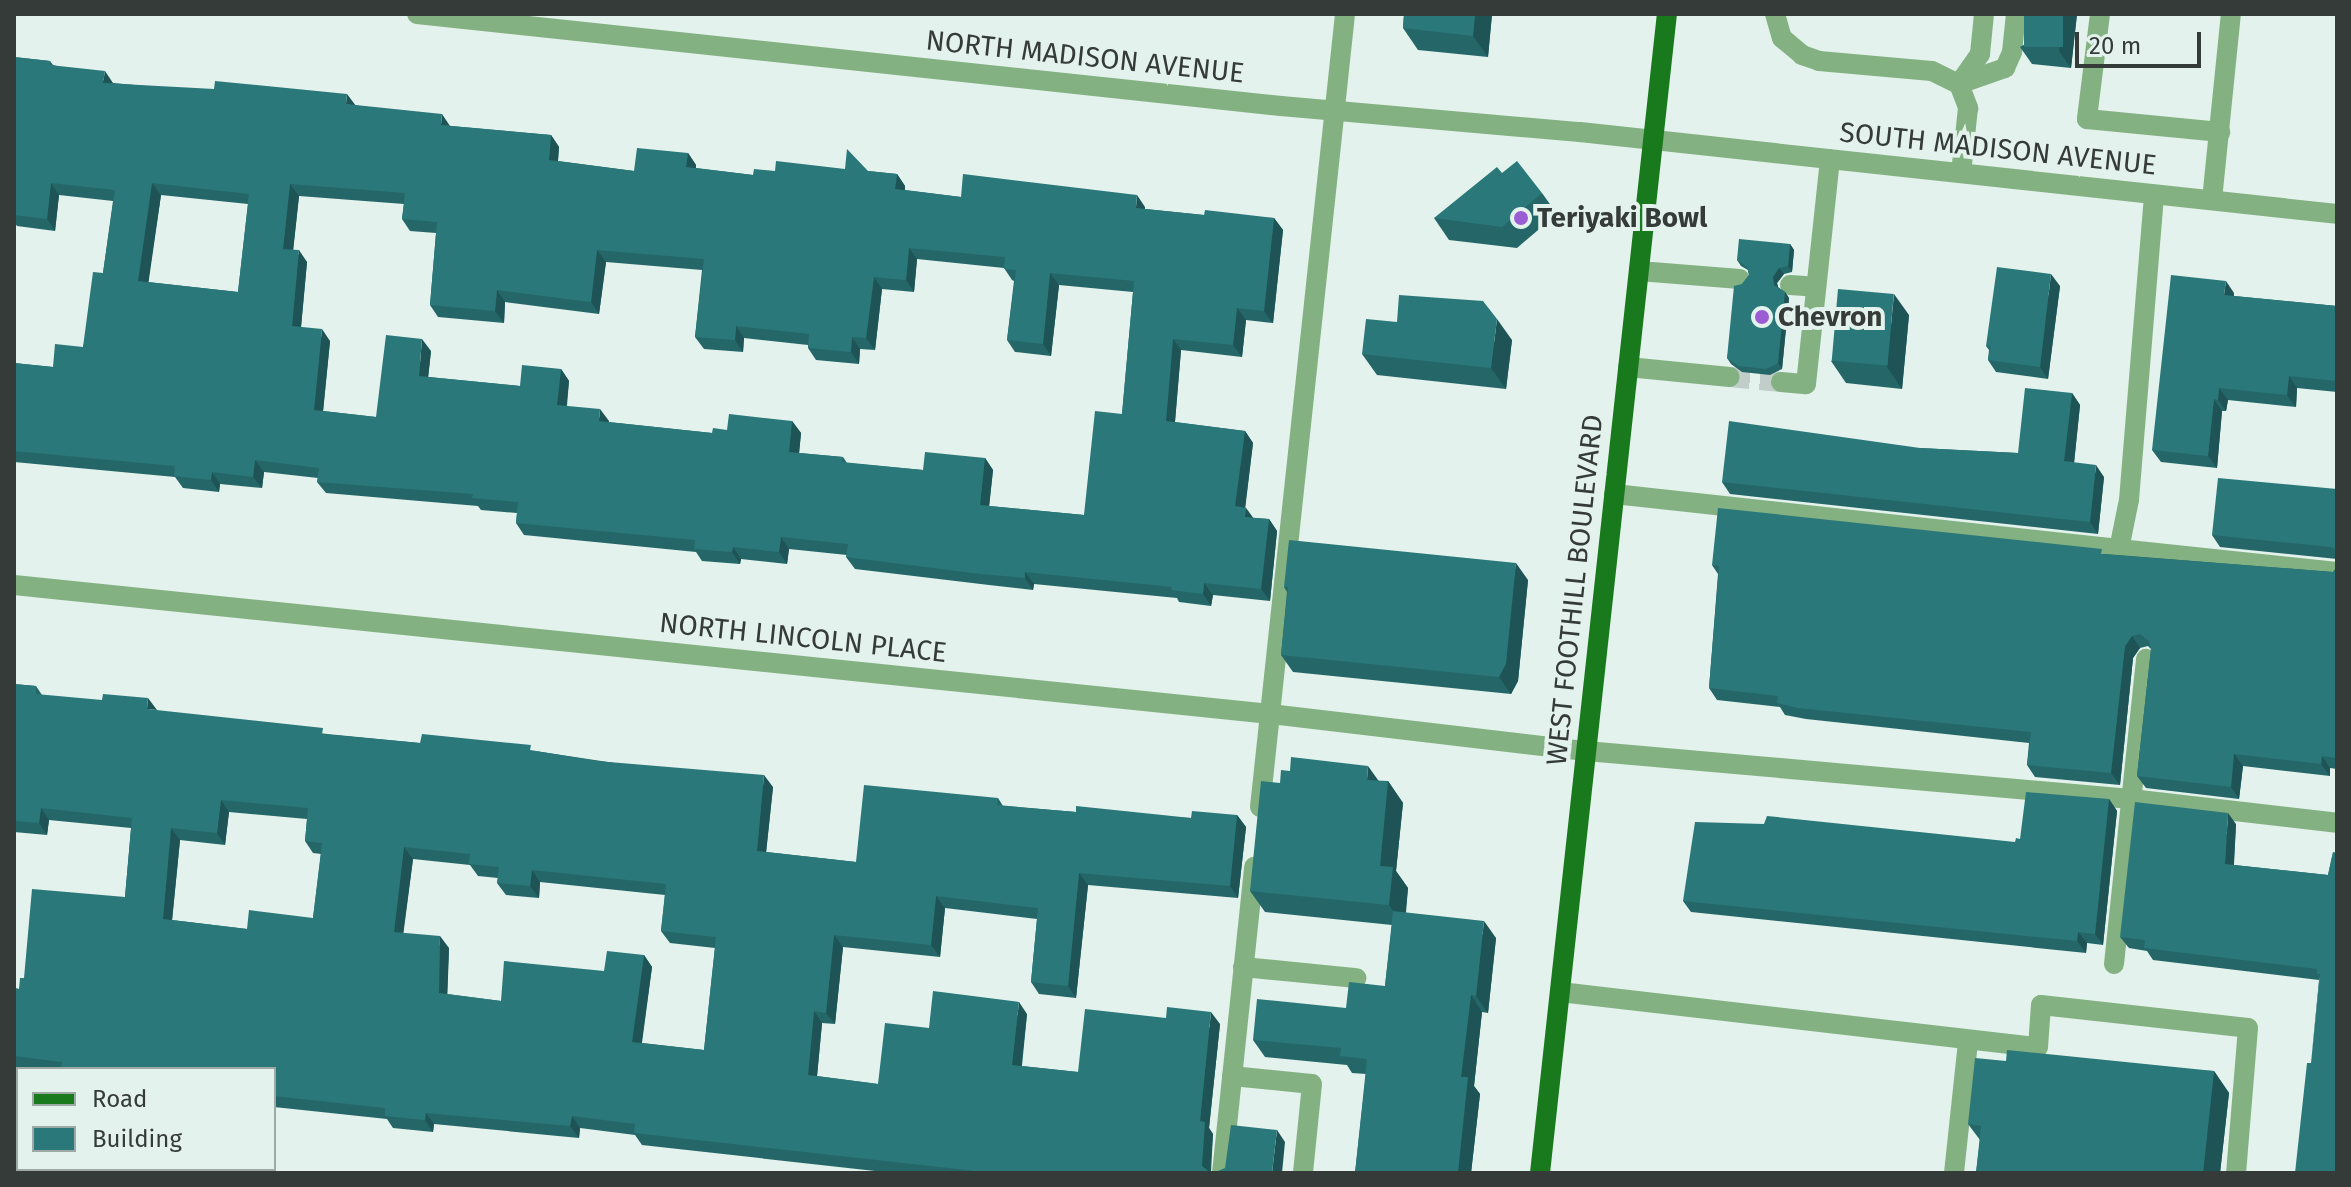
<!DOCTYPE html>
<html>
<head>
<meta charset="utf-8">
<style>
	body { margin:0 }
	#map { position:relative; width:2351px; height:1187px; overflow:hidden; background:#e3f2ec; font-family:"Fira Sans",sans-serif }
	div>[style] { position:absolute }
	.minor-tunnel>* { height:20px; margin-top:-10px; transform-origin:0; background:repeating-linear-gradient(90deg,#c0cdc8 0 20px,transparent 0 30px) }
	.minor>* { height:20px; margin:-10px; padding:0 10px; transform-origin:10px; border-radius:10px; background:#84b182 }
	.major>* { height:20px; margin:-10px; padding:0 10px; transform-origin:10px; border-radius:10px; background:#187a1c }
	.wall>* { inset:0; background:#256769 }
	.shaded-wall>* { inset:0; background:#1e5455 }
	.building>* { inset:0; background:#2b787a; transform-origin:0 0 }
	.dots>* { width:22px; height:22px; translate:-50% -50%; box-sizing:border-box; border:4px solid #e3f2ec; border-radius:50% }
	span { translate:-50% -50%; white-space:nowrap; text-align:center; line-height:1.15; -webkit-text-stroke:8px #e3f2ec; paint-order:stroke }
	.street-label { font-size:28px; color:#353b38 }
	.poi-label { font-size:28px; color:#353b38; font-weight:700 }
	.left { translate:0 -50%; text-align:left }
	.frame { position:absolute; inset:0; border:16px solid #353b38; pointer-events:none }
	.legend { position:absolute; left:16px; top:1067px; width:260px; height:104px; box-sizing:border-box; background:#e3f2ec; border:2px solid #9da9a4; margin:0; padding:10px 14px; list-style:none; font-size:24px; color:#353b38 }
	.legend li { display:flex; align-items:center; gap:16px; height:40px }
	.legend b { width:40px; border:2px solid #9da9a4 }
	.scale { position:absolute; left:2075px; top:32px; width:126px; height:36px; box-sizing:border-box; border:4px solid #353b38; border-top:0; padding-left:10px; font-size:24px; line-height:28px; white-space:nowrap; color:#353b38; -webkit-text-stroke:6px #e3f2ec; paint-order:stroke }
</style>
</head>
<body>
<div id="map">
	<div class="minor-tunnel">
		<i style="left:1730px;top:377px;width:51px;rotate:5.6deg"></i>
	</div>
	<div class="minor">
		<i style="left:417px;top:14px;width:869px;rotate:6.08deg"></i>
		<i style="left:1281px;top:106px;width:300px;rotate:5deg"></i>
		<i style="left:1580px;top:132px;width:761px;rotate:6.18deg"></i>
		<i style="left:1775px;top:14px;width:25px;rotate:74deg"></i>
		<i style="left:1782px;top:38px;width:26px;rotate:40deg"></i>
		<i style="left:1802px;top:55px;width:18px;rotate:19deg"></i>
		<i style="left:1819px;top:61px;width:113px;rotate:5.1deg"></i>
		<i style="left:1932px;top:71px;width:30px;rotate:26deg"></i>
		<i style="left:1959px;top:84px;width:26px;rotate:69deg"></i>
		<i style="left:1968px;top:108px;width:65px;rotate:96.1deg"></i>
		<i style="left:2100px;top:14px;width:106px;rotate:97.1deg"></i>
		<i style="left:2087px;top:119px;width:134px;rotate:5.6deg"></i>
		<i style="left:1959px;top:84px;width:49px;rotate:-19.2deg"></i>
		<i style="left:2005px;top:68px;width:17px;rotate:-66deg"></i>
		<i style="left:2012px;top:52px;width:38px;rotate:-84deg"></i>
		<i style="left:1959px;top:84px;width:37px;rotate:-55deg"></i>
		<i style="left:1980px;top:54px;width:40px;rotate:-84.3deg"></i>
		<i style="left:2212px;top:200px;width:187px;rotate:-84.2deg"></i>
		<i style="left:1639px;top:271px;width:101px;rotate:4.5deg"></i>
		<i style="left:1790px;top:285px;width:26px;rotate:4deg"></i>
		<i style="left:1628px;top:367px;width:102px;rotate:5.6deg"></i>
		<i style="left:1781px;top:382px;width:25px;rotate:5deg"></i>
		<i style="left:1806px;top:384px;width:226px;rotate:-83.9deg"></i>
		<i style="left:1614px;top:494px;width:508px;rotate:6.22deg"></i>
		<i style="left:2119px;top:549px;width:50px;rotate:-78.5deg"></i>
		<i style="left:2129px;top:500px;width:306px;rotate:-85.3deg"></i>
		<i style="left:2119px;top:549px;width:219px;rotate:6deg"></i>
		<i style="left:14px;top:585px;width:1263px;rotate:5.86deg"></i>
		<i style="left:1270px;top:714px;width:318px;rotate:6.7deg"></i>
		<i style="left:1586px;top:751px;width:547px;rotate:5.03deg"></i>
		<i style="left:2131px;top:799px;width:207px;rotate:6.6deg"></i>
		<i style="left:1260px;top:807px;width:798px;rotate:-83.88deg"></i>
		<i style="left:2114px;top:964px;width:307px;rotate:-84deg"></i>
		<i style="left:1243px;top:967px;width:114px;rotate:5.6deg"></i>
		<i style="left:1560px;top:992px;width:481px;rotate:6.6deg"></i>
		<i style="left:2038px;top:1047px;width:42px;rotate:-85.9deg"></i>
		<i style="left:2041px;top:1005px;width:208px;rotate:6.3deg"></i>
		<i style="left:2248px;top:1028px;width:145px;rotate:94.7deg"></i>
		<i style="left:1232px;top:1076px;width:80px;rotate:5.7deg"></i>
		<i style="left:1312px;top:1084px;width:89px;rotate:95.8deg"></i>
		<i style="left:1222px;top:1173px;width:308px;rotate:-84deg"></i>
		<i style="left:1954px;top:1173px;width:133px;rotate:-83.9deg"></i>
	</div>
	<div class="major">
		<i style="left:1540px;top:1173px;width:1166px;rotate:-83.75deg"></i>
	</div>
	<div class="wall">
		<i style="clip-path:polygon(1404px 14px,1492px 14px,1488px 57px,1418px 50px,1403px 28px)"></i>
		<i style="clip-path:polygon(2077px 14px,2071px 68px,2032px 64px,2020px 47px)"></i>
		<i style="clip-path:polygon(evenodd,14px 57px,50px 61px,53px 65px,113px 83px,355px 105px,450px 126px,551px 135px,559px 147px,558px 161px,634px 171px,688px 153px,696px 165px,696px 168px,753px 175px,775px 171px,868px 171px,897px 174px,905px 186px,905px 190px,961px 197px,1145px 207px,1145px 209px,1204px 215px,1274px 218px,1283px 230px,1273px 323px,1246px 320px,1242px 357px,1181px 350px,1175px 422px,1245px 431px,1253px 443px,1245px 507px,1253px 518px,1269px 519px,1277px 531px,1270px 601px,1213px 595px,1211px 606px,1179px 602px,1177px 598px,1034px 584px,1033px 590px,989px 585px,855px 569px,846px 557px,847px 555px,789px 549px,787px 564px,741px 559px,740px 564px,702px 561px,696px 552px,524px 535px,516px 523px,517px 513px,481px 510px,478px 506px,326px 493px,317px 482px,318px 478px,264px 472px,262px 488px,220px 484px,219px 492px,183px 488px,175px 477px,14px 462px,14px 363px,53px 367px,83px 347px,103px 273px,113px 201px,59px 195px,55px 231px,17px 226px,14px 222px,14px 57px,161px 195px,248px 204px,238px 292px,148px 282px,161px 195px,14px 57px,299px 196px,404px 204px,402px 219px,410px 231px,436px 233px,430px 305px,438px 317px,504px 323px,505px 302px,599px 314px,606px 262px,702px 270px,695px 337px,704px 349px,743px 352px,744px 338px,808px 345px,808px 348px,816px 360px,859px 364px,860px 349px,875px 350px,882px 289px,914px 292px,917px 259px,1004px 268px,1012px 280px,1014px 281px,1007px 340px,1015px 352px,1051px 356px,1059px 285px,1133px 292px,1122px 414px,1084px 515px,989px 506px,993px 470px,985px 458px,923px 470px,847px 463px,843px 457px,799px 453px,801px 433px,792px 421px,712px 433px,608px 422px,609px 421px,567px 406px,569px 381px,561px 369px,520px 386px,428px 377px,431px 351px,376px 417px,323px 411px,330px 341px,301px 327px,307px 262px,293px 250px,299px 196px)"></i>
		<i style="clip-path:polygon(1542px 193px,1557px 214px,1517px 248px,1449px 240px,1434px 218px)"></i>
		<i style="clip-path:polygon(1790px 244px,1794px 250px,1792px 272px,1784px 274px,1777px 283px,1778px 287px,1785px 292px,1789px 298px,1782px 369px,1770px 375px,1742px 372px,1731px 364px,1727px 358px,1742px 284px,1749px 275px,1748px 270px,1741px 266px,1737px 260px)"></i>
		<i style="clip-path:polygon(2060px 286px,2048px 379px,1996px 372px,1988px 360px,1989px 350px,1986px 346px)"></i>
		<i style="clip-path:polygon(2234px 293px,2234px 296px,2337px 306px,2337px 392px,2297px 388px,2296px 407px,2228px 400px,2226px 411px,2222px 411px,2217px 468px,2161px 462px,2152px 450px)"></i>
		<i style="clip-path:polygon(1909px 315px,1902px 389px,1846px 383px,1831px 361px)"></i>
		<i style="clip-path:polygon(1512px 340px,1506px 389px,1377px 375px,1362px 354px)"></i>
		<i style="clip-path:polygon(2072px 393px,2080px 405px,2074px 463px,2104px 477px,2098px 534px,1730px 494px,1722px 482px,1920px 448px,2018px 453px)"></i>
		<i style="clip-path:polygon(2337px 489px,2337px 559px,2220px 547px,2212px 535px)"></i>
		<i style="clip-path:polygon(2105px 554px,2333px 572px,2337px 567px,2337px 769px,2330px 768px,2330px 776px,2243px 766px,2239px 799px,2146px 788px,2137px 776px,2151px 649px,2148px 646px,2140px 648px,2133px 658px,2120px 785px,2035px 777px,2027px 765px,2029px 743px,1806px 719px,1785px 715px,1780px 707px,1717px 700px,1709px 688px,1718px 574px,1712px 565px)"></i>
		<i style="clip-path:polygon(1528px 580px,1518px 681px,1511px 694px,1293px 672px,1281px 655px,1287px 592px,1284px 587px)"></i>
		<i style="clip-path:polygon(evenodd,14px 684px,36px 686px,42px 695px,327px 734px,420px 743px,535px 751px,773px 787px,766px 852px,856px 862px,998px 798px,1003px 806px,1076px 812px,1191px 818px,1237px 815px,1246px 827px,1238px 898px,1088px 885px,1076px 998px,1039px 994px,1031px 982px,1037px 919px,945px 908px,940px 957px,843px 947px,835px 1024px,822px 1023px,817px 1076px,878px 1084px,929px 1028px,1027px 1014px,1022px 1066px,1078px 1072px,1220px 1024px,1209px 1128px,1213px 1134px,1211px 1173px,893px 1173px,642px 1145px,635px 1135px,580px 1128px,579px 1138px,434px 1124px,433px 1132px,393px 1128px,387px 1119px,274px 1107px,274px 1069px,29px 1069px,14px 1067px,14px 988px,19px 989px,24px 978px,125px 897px,131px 828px,49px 820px,47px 835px,14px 832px,14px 684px,229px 812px,307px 819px,305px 841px,313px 853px,321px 854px,313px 918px,247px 929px,172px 920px,180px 840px,225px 845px,229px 812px,14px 684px,413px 859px,470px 865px,478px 876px,498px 878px,497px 883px,506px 895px,539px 898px,540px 882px,665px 895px,661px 931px,670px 943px,715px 948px,704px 1050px,642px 1043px,652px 967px,644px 955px,604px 971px,501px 1001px,447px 994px,449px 948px,403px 933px,413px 859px)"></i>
		<i style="clip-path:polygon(1379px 781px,1388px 781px,1403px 803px,1396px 871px,1408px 888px,1406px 913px,1496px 938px,1488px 1013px,1482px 1012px,1474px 1086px,1480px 1094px,1471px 1173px,1355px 1173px,1366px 1074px,1352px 1073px,1347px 1065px,1265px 1057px,1253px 1040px,1346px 1008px,1385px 986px,1392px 925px,1265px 912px,1250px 891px,1280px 783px)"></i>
		<i style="clip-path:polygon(2109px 799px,2117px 811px,2103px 945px,2087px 943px,2086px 953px,1691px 912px,1683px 901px,2015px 842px,2020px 839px)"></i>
		<i style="clip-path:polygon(2236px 824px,2234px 865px,2328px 875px,2333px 852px,2311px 1063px,2319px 980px,2153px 960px,2147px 951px,2129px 948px,2120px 937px)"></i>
		<i style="clip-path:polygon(2006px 1061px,2214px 1071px,2229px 1093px,2220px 1173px,1976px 1173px,1980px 1140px,1968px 1124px)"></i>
	</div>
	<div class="shaded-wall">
		<i style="clip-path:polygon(1475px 14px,1492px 14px,1488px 57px,1473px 36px)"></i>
		<i style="clip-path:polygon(2063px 14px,2077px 14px,2071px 68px,2059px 51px)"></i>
		<i style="clip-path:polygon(105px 71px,113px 83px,103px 83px)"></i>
		<i style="clip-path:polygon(347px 94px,356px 106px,346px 104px)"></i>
		<i style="clip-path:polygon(442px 114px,450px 126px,441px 125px)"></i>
		<i style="clip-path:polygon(551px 135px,559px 147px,557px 172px,549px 160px)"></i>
		<i style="clip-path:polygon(688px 153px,696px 165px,695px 179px,686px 167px)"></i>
		<i style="clip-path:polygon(897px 174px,905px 186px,903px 201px,895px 189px)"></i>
		<i style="clip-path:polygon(51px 183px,59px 195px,55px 231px,47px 219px)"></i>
		<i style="clip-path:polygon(152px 183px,161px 195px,147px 293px,138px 281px)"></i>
		<i style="clip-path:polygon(290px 184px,299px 196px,292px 261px,283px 249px)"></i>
		<i style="clip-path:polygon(1137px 195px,1145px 207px,1144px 220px,1136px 208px)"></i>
		<i style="clip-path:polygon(1274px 218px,1283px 230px,1273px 323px,1264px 311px)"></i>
		<i style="clip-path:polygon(1790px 244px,1794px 250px,1792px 272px,1788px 266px)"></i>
		<i style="clip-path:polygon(909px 248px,917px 259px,914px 292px,906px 280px)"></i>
		<i style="clip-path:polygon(299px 250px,307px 262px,300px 338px,292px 326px)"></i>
		<i style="clip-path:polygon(597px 250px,606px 262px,599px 314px,591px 302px)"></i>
		<i style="clip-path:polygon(1779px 268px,1784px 274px,1777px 283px,1779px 291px,1774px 285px,1773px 277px)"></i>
		<i style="clip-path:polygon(1050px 273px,1059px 285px,1051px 356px,1043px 344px)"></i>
		<i style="clip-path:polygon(2051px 274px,2060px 286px,2048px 379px,2040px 367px)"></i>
		<i style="clip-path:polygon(874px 277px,882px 289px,875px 350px,866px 338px)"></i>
		<i style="clip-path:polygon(2226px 281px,2234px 293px,2232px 307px,2224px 295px)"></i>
		<i style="clip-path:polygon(497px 290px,505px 302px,504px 323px,495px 311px)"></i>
		<i style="clip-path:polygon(1785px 292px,1789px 298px,1782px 369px,1778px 363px)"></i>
		<i style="clip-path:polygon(1894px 294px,1909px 315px,1902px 389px,1887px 367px)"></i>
		<i style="clip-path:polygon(1237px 308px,1246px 320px,1242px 357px,1233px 345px)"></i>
		<i style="clip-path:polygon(1497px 319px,1512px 340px,1506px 389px,1491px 368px)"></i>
		<i style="clip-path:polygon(736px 326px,744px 338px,743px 352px,735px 340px)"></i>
		<i style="clip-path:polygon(322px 329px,330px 341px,322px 422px,314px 410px)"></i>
		<i style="clip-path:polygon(852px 337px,860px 349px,859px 364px,851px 352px)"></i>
		<i style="clip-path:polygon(422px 339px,431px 351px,427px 388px,419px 376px)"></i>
		<i style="clip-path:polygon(1173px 339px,1181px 350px,1174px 433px,1166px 421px)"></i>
		<i style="clip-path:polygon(561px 369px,569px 381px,565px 417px,557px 405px)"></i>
		<i style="clip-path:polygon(2289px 376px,2297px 388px,2296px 407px,2287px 395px)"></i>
		<i style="clip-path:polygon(2219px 388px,2228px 400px,2226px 411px,2218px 400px)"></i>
		<i style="clip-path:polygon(2072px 393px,2080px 405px,2073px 473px,2064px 461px)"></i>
		<i style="clip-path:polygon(2214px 399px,2222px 411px,2217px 468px,2208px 456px)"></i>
		<i style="clip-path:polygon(600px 409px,609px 421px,607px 433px,599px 421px)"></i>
		<i style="clip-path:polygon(792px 421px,801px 433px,798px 464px,789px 452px)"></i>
		<i style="clip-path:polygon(1245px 431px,1253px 443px,1244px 518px,1235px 506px)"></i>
		<i style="clip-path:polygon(985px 458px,993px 470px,988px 517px,980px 505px)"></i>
		<i style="clip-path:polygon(255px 460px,264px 472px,262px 488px,253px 477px)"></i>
		<i style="clip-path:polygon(2096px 465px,2104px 477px,2098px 534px,2090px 522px)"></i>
		<i style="clip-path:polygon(212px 472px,220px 484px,219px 492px,211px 480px)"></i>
		<i style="clip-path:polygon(1246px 508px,1254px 519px,1245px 517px)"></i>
		<i style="clip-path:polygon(1269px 519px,1277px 531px,1270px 601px,1261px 589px)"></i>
		<i style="clip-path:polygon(781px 537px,789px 549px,787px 564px,779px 552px)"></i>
		<i style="clip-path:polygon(733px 547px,741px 559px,740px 564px,732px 552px)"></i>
		<i style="clip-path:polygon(1516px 563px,1528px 580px,1518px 681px,1511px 694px,1499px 677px)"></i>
		<i style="clip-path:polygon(1025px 572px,1034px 584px,1033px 590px,1025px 578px)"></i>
		<i style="clip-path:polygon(1204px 583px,1213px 595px,1211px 606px,1203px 594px)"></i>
		<i style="clip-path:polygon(2132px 636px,2140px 648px,2133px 658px,2120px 785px,2111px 773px,2125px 646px)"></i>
		<i style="clip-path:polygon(148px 698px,157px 710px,147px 709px)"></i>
		<i style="clip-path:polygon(2234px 754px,2243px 766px,2239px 799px,2231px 787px)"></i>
		<i style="clip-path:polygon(2322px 756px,2330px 768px,2330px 776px,2321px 764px)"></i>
		<i style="clip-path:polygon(1368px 766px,1383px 787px,1367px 780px)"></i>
		<i style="clip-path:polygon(764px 775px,773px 787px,765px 863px,757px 851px)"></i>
		<i style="clip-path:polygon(1388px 781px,1403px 803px,1396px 871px,1408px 888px,1404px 926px,1389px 905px,1380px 866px)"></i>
		<i style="clip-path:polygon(2109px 799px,2117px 811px,2103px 945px,2095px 934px)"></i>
		<i style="clip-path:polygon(221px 800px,229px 812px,225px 845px,217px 833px)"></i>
		<i style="clip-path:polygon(41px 808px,49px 820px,47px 835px,39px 823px)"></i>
		<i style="clip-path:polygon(2228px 813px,2236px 824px,2233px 876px,2225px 864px)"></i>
		<i style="clip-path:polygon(1237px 815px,1246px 827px,1238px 898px,1230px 886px)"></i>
		<i style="clip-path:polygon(171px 828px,180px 840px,171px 931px,163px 919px)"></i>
		<i style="clip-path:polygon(404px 847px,413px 859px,402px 944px,394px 932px)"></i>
		<i style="clip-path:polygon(532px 870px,540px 882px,539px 898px,530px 886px)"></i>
		<i style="clip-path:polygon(1079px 873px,1088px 885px,1076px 998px,1068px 986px)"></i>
		<i style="clip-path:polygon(936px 896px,945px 908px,940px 957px,931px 945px)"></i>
		<i style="clip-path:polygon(1484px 921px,1496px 938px,1488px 1013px,1476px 996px)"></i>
		<i style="clip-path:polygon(2078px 932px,2087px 943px,2086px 953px,2077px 941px)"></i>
		<i style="clip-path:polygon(834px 935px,843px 947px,835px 1024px,826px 1013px)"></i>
		<i style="clip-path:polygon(440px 936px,449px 948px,447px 1005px,439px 993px)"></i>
		<i style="clip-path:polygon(644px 955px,652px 967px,640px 1054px,632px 1042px)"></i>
		<i style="clip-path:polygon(1471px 995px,1482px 1012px,1474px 1086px,1480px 1094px,1471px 1173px,1458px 1173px,1461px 1077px)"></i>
		<i style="clip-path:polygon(1019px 1002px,1027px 1014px,1020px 1077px,1012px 1065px)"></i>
		<i style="clip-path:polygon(814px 1011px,822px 1023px,816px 1087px,808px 1075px)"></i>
		<i style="clip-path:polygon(1211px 1012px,1220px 1024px,1209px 1128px,1213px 1134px,1210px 1173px,1202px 1166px,1200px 1121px)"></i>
		<i style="clip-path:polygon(2214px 1071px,2229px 1093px,2220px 1173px,2203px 1173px)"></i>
		<i style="clip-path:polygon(426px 1113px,434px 1124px,433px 1132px,425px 1120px)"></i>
		<i style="clip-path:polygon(572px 1116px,580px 1128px,579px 1138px,570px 1126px)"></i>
		<i style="clip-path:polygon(1277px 1130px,1285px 1142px,1282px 1173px,1272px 1173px)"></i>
	</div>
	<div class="building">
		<i style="clip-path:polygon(1404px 14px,1475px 14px,1473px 36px,1403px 28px)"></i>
		<i style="left:2024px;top:14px;width:39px;height:33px"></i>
		<i style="clip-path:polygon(evenodd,14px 57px,50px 61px,50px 65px,105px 71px,103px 83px,214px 89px,215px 81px,347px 94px,346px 104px,442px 114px,441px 125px,551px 135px,549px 160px,634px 171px,637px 148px,688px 153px,686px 167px,753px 175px,754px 169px,775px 171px,776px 161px,845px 169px,847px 149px,868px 171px,897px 174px,895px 189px,961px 197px,963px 174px,1137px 195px,1136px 208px,1204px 215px,1205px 210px,1274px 218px,1264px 311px,1237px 308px,1233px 345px,1173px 339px,1166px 421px,1245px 431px,1235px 506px,1246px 508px,1245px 517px,1269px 519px,1261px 589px,1204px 583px,1203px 594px,1171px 590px,1172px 587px,1025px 572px,1025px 578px,981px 574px,846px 557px,848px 544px,781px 537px,779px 552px,733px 547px,732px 552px,694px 549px,695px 540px,516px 523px,518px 502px,472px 498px,473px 494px,317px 482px,319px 468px,255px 460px,253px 477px,212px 472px,211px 480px,174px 476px,175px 466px,14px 451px,14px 363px,53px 367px,55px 344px,83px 347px,93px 272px,103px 273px,115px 190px,51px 183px,47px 219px,14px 215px,14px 57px,152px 183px,249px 194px,238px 292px,138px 281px,152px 183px,14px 57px,290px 184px,405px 193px,402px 219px,437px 222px,430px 305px,495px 311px,497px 290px,591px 302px,597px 250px,704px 259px,695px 337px,735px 340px,736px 326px,809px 334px,808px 348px,851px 352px,852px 337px,866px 338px,874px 277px,906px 280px,909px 248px,1005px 257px,1004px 269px,1016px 270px,1007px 340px,1043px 344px,1050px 273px,1134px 281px,1122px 414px,1095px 411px,1084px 515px,980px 505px,985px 458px,925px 452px,923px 470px,842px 462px,843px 457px,789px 452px,792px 421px,729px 414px,727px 430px,713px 428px,712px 433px,599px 421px,600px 409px,557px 405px,561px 369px,522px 365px,520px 386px,419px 376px,422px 339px,386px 335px,376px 417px,314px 410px,322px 329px,292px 326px,299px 250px,283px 249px,290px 184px)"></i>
		<i style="clip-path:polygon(1517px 161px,1542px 193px,1502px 227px,1434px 218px,1497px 167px,1502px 173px)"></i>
		<i style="clip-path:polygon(1739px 239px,1790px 244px,1788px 266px,1779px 268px,1773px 277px,1774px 285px,1785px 292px,1778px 363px,1766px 369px,1738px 366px,1727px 358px,1734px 286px,1742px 284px,1749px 275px,1747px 267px,1737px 260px)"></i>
		<i style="clip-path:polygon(1997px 267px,2051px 274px,2040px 367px,1988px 360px,1990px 347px,1986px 346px)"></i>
		<i style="clip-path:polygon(2171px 275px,2226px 281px,2224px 295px,2337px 306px,2337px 381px,2289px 376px,2287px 395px,2219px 388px,2218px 400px,2214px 399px,2208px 456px,2152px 450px)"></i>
		<i style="left:1838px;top:289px;width:56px;height:72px;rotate:5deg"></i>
		<i style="clip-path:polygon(1399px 295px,1483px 301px,1497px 319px,1491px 368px,1362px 354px,1366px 319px,1397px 322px)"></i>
		<i style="clip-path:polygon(2025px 388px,2072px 393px,2064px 461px,2096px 465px,2090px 522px,1722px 482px,1729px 421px,1920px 448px,2018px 453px)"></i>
		<i style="clip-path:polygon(2218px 478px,2337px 489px,2337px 550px,2331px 547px,2212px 535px)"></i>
		<i style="clip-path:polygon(1718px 508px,2102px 549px,2101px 554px,2333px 572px,2337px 567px,2337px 758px,2322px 756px,2321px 764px,2234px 754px,2231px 787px,2137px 776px,2151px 649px,2149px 641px,2140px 634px,2132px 636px,2125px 646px,2111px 773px,2027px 765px,2031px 732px,1798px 708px,1777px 703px,1778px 696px,1709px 688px,1719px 566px,1712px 565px)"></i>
		<i style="clip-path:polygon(1289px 540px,1516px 563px,1506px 664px,1499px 677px,1281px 655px,1288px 587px,1284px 587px)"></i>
		<i style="clip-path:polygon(evenodd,14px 684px,36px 686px,36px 694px,102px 700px,103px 694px,148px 698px,147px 709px,323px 728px,322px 734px,420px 743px,422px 734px,531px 745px,530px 750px,597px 761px,764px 775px,757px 851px,856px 862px,864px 785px,998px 798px,997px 805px,1076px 812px,1076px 806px,1191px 818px,1192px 811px,1237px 815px,1230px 886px,1079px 873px,1068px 986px,1031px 982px,1038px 908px,936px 896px,931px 945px,834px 935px,826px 1013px,814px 1011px,808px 1075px,878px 1084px,885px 1023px,929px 1028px,933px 991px,1019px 1002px,1012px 1065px,1078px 1072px,1085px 1009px,1166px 1018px,1167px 1007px,1211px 1012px,1200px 1121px,1205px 1122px,1202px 1166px,1211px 1173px,993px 1173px,634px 1133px,635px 1124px,572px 1116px,570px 1126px,426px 1113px,425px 1120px,385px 1116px,385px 1108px,274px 1096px,274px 1069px,61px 1069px,62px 1062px,14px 1056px,14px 988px,19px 989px,20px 978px,24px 978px,32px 889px,125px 897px,132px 818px,41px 808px,39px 823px,14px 821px,14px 684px,221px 800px,308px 808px,305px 841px,322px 843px,313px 918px,249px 910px,247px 929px,163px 919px,171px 828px,217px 833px,221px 800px,14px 684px,404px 847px,470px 854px,469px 864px,499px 867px,497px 883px,530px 886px,532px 870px,666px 884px,661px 931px,716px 937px,704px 1050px,632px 1042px,644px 955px,607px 951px,604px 971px,504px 961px,501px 1001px,439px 993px,440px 936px,394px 932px,404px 847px)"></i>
		<i style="clip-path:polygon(1291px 757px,1368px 766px,1367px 780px,1388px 781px,1380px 866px,1393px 867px,1389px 905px,1250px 891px,1261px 781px,1280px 783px,1281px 770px,1290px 771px)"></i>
		<i style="clip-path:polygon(2026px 792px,2109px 799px,2095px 934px,2078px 932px,2077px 941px,1683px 901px,1695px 822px,1764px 824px,1767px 816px,2015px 842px,2016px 838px,2020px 839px)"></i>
		<i style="clip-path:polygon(2135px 802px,2228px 813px,2225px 864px,2328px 875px,2333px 852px,2337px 853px,2337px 1173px,2295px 1173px,2307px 1063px,2311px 1063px,2320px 974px,2317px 974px,2317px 969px,2144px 948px,2145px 940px,2120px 937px)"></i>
		<i style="clip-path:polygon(1393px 911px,1484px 921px,1476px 996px,1471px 995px,1461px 1077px,1468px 1077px,1458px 1173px,1355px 1173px,1367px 1059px,1340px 1056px,1341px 1048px,1253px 1040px,1257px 999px,1346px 1008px,1349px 982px,1385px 986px)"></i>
		<i style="clip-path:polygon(2007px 1050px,2214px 1071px,2203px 1173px,1976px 1173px,1981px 1126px,1968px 1124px,1975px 1058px,2006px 1061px)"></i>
		<i style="clip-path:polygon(1231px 1125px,1277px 1130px,1272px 1173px,1213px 1173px,1225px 1168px)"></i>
	</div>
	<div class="dots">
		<i style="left:1521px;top:218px;background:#9a5dd4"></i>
		<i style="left:1762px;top:317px;background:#9a5dd4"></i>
	</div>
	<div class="street-label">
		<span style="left:1085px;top:57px;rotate:6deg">NORTH MADISON AVENUE</span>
		<span style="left:1998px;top:149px;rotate:6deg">SOUTH MADISON AVENUE</span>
		<span style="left:1575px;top:590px;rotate:-84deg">WEST FOOTHILL BOULEVARD</span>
		<span style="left:803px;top:638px;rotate:6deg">NORTH LINCOLN PLACE</span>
	</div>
	<div class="poi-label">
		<span class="left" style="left:1537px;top:218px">Teriyaki Bowl</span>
		<span class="left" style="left:1778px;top:317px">Chevron</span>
	</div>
	<div class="frame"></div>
	<ul class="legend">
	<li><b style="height:10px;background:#187a1c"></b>Road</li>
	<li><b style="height:22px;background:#2b787a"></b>Building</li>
	</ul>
	<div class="scale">20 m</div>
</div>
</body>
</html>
